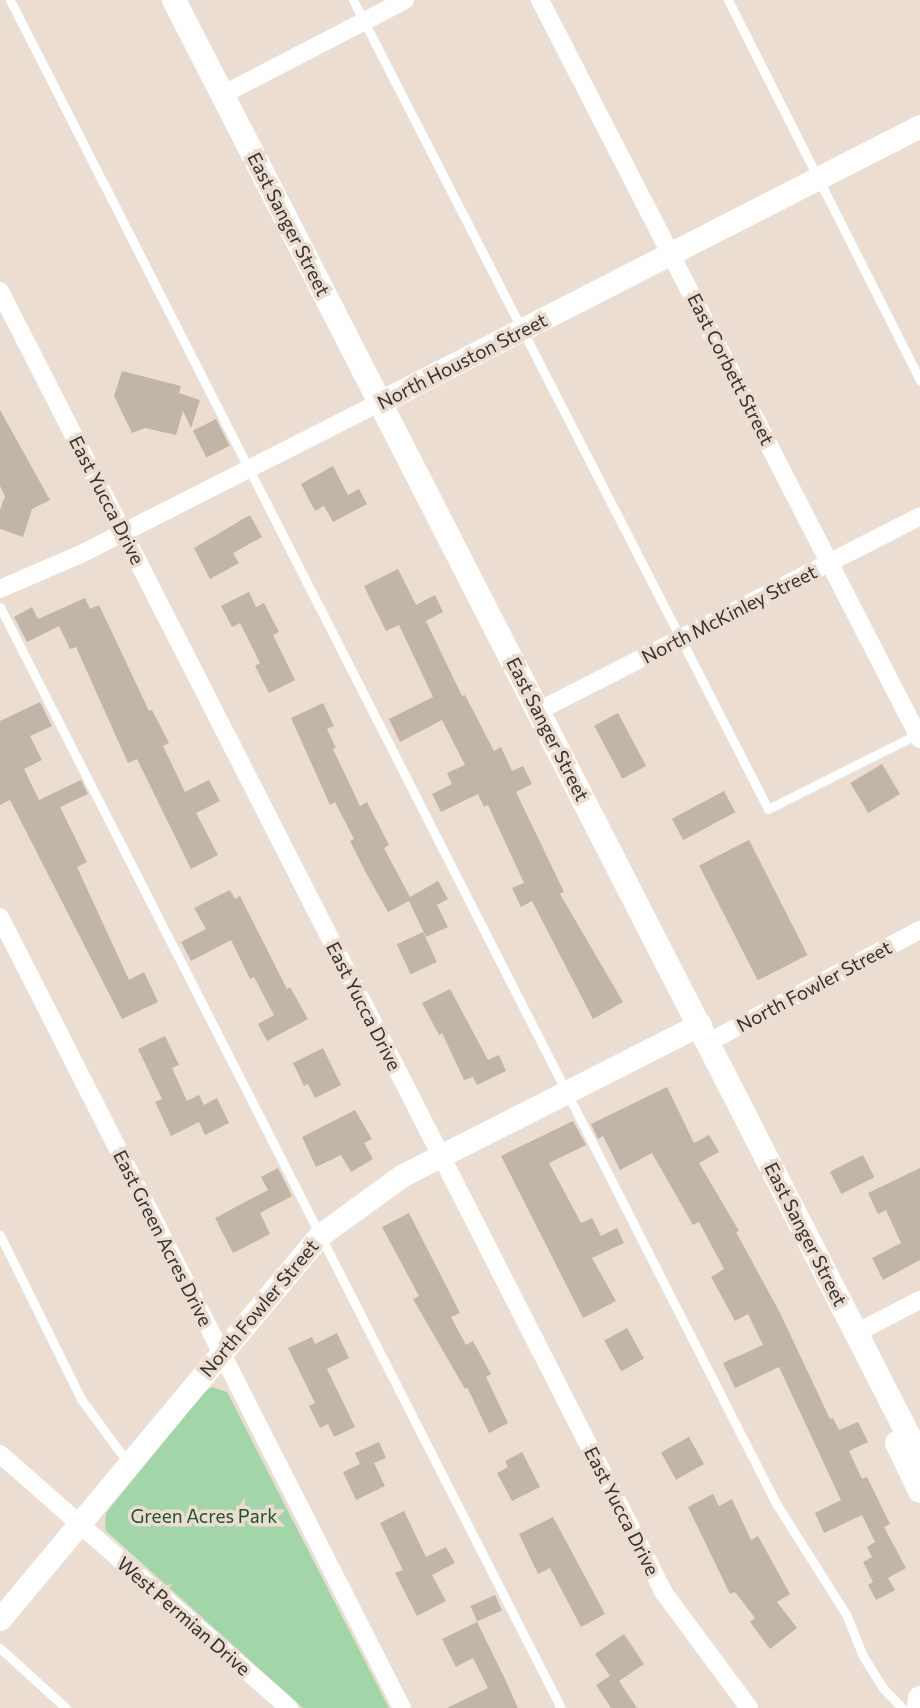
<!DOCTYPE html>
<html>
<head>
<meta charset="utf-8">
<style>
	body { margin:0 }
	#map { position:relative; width:920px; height:1708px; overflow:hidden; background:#ebddd1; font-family:Commissioner,sans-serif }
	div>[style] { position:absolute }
	.green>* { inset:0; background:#a2d6a9 }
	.building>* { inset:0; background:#c1b4a9; transform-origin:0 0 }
	.service>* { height:9px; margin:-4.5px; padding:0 4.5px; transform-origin:4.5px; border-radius:4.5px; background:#fff }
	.minor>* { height:18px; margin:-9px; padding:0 9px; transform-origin:9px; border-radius:9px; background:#fff }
	.tertiary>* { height:23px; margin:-11.5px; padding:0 11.5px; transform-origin:11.5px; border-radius:11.5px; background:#fff }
	.secondary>* { height:24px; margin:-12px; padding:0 12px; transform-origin:12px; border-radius:12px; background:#fff }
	span { translate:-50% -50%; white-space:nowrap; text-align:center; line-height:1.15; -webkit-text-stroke:7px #ebddd1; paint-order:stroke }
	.street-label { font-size:19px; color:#36312c }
	.park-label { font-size:19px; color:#1f542a }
</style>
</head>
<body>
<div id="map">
	<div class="green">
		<i style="clip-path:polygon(212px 1387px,227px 1392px,389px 1708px,303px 1708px,105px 1530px,106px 1513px,204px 1392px)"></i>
	</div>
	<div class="building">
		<i style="clip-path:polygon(122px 371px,181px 386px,179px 393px,200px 400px,191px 428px,183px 411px,176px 435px,145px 428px,132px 433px,114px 396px)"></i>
		<i style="clip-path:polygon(0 410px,50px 500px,32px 509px,23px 537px,0 529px,0 510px,5px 496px,0 486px)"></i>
		<i style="left:216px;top:419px;width:30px;height:26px;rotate:63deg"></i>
		<i style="clip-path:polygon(333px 466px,348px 495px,359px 489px,367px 504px,333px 522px,324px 506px,315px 511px,301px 484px)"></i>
		<i style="clip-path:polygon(250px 515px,262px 537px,233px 553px,239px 563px,210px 579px,194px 548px)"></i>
		<i style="clip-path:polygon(398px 569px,416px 605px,435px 595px,443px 612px,426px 621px,462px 696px,465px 695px,494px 751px,501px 747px,512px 771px,523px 766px,532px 784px,516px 792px,564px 892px,560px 894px,623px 1002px,593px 1019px,532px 901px,521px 907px,512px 888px,524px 883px,488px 805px,484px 807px,478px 794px,441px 812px,432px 794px,452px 784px,447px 773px,465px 765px,442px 720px,400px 742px,389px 719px,433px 697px,399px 625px,386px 631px,364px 586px)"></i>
		<i style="clip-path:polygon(249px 592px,256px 607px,264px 603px,279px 632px,273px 635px,295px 680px,269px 693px,255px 666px,260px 663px,240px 623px,232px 627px,221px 606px)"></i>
		<i style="clip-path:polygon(85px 598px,90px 609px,99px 605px,149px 711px,152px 710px,169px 743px,163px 746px,185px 792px,209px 780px,220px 801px,196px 813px,218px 855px,191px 869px,137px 759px,128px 763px,76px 647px,70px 649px,59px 626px,27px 642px,14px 617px,32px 607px,38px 619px)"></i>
		<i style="clip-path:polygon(40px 702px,52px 726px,30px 736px,42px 760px,24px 769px,39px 800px,81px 780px,88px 794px,60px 807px,87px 862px,77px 867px,129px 980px,144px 972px,158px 1002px,122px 1019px,10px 800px,0 805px,0 721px)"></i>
		<i style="clip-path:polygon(323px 703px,334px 726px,327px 729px,336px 748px,333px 749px,360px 806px,367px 802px,389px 845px,384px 848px,410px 897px,438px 881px,448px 899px,437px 905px,448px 927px,426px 937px,409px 901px,388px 912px,365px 871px,350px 841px,354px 839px,335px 802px,330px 805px,291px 718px)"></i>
		<i style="left:618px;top:713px;width:60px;height:27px;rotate:62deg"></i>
		<i style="left:882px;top:764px;width:35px;height:37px;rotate:59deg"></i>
		<i style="left:724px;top:791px;width:24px;height:59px;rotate:62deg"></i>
		<i style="left:749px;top:840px;width:129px;height:56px;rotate:63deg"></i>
		<i style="clip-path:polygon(230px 890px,235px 899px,240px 896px,287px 989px,290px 987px,308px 1019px,267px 1041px,258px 1024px,274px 1015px,254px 977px,250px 979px,231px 940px,191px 961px,181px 942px,206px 929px,194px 908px)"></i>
		<i style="left:423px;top:932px;width:33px;height:29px;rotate:65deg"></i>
		<i style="clip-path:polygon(450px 989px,488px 1060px,499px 1055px,506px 1071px,477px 1085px,473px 1077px,464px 1080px,442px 1033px,439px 1035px,422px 1003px)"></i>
		<i style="clip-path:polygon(165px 1036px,179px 1065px,172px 1068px,187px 1101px,199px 1095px,204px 1105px,217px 1098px,229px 1123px,205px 1135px,199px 1122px,171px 1136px,155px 1102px,162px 1099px,138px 1049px)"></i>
		<i style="clip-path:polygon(323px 1048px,341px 1085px,315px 1098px,308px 1084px,304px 1086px,293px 1063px)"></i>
		<i style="clip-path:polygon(667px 1087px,694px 1143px,709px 1135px,719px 1152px,699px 1163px,739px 1231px,736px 1232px,780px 1313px,830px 1419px,833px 1418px,839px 1430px,858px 1422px,868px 1442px,849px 1451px,862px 1479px,867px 1477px,890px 1524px,884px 1527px,906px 1568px,888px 1578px,895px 1590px,876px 1600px,868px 1585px,873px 1582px,863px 1562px,872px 1557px,867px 1547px,875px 1542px,862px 1515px,824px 1533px,815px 1513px,841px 1500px,779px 1367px,735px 1388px,723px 1363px,763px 1345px,748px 1314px,735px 1321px,711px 1277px,724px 1269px,699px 1222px,693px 1225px,652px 1153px,620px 1170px,603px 1136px,598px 1139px,591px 1124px)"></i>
		<i style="clip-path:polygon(355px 1110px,372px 1139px,364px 1143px,373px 1159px,351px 1172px,341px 1155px,316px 1167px,302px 1137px)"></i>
		<i style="clip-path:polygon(573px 1121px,586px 1145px,549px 1163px,581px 1223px,592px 1218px,601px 1236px,617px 1228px,624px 1243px,592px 1258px,616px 1301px,583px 1318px,501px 1156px)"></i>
		<i style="left:863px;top:1155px;width:25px;height:37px;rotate:63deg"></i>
		<i style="clip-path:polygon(278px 1168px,292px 1196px,260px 1213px,270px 1234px,233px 1253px,215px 1218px,268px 1190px,261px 1177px)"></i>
		<i style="clip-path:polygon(920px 1168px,920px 1260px,883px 1280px,872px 1258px,901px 1243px,886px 1210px,878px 1214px,868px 1193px)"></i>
		<i style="clip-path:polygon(409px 1213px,460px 1313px,451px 1317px,466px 1345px,473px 1341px,491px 1374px,486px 1377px,508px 1423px,489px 1433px,467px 1387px,465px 1389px,413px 1299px,419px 1296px,382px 1227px)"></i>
		<i style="left:627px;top:1328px;width:35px;height:26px;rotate:61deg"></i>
		<i style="clip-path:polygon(337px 1333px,349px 1358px,327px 1369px,355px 1427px,334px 1437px,328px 1424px,320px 1428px,309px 1406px,315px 1403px,288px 1348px,312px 1337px,315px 1344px)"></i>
		<i style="left:689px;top:1437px;width:31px;height:32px;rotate:61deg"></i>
		<i style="clip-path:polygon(379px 1442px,386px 1458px,374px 1463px,385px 1486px,356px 1500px,343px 1472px,360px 1464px,355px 1453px)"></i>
		<i style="clip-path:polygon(522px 1452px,540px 1487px,512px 1501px,497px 1473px,508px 1467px,505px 1461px)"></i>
		<i style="clip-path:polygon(713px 1494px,719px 1506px,732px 1499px,751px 1540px,758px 1536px,790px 1594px,777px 1602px,797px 1628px,770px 1649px,750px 1622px,755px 1618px,735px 1592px,730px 1594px,688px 1507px)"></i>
		<i style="clip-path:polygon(404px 1511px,426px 1557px,446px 1547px,455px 1563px,432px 1575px,446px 1601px,417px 1616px,395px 1573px,403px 1570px,380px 1523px)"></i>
		<i style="clip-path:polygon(553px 1517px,605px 1614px,581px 1627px,550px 1568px,538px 1574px,519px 1534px)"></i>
		<i style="left:495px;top:1595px;width:17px;height:27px;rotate:66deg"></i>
		<i style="clip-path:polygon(477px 1622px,504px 1677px,518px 1708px,447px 1708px,488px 1688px,473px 1658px,456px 1667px,442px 1639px)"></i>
		<i style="clip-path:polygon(624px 1634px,644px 1664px,619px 1681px,637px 1708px,611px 1708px,596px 1685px,610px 1676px,595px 1654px)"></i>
	</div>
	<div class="service">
		<i style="left:10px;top:0;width:1689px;rotate:63deg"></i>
		<i style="left:777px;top:1505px;width:129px;rotate:57.7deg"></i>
		<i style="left:846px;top:1614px;width:45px;rotate:68deg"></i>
		<i style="left:863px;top:1656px;width:36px;rotate:58deg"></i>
		<i style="left:882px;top:1687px;width:29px;rotate:46deg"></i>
		<i style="left:353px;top:0;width:909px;rotate:62.84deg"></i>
		<i style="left:768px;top:809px;width:168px;rotate:-26.6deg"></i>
		<i style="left:728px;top:0;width:426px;rotate:63.2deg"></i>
		<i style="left:0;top:607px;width:1236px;rotate:63deg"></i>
		<i style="left:0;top:1235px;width:183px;rotate:63.7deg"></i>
		<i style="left:81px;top:1399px;width:79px;rotate:53.7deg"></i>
		<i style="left:0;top:1648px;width:89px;rotate:42.3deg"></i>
	</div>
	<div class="minor">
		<i style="left:540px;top:0;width:831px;rotate:62.79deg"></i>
		<i style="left:222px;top:95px;width:206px;rotate:-27.4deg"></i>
		<i style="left:0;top:291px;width:1462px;rotate:62.98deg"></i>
		<i style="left:664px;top:1593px;width:143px;rotate:53.5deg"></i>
		<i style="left:0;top:589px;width:88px;rotate:-23.4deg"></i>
		<i style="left:81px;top:554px;width:335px;rotate:-26.9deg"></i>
		<i style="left:538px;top:711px;width:429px;rotate:-27deg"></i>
		<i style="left:0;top:917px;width:887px;rotate:63.06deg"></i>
		<i style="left:709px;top:1042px;width:239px;rotate:-28deg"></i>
		<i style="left:856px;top:1333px;width:72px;rotate:-27.3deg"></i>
		<i style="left:0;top:1454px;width:385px;rotate:41.3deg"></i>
	</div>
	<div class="tertiary">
		<i style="left:380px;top:402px;width:606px;rotate:-27.07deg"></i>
		<i style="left:0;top:1619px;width:500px;rotate:-50.2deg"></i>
		<i style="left:320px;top:1235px;width:102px;rotate:-35.9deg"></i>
		<i style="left:403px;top:1175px;width:333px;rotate:-26.9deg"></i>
	</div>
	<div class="secondary">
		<i style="left:174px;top:0;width:1638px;rotate:62.9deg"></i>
		<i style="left:897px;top:1443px;width:53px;rotate:64.4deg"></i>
		<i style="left:919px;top:1708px;width:10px;rotate:-84deg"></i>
	</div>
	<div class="street-label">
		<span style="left:289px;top:224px;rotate:63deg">East Sanger Street</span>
		<span style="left:462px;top:361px;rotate:-27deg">North Houston Street</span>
		<span style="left:731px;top:369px;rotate:63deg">East Corbett Street</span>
		<span style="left:107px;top:500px;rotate:63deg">East Yucca Drive</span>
		<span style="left:729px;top:614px;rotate:-27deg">North McKinley Street</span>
		<span style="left:548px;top:729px;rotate:63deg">East Sanger Street</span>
		<span style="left:814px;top:986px;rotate:-28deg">North Fowler Street</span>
		<span style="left:364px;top:1006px;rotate:63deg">East Yucca Drive</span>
		<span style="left:806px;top:1234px;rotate:63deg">East Sanger Street</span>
		<span style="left:163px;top:1238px;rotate:63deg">East Green Acres Drive</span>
		<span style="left:259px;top:1308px;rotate:-50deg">North Fowler Street</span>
		<span style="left:622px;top:1511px;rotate:63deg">East Yucca Drive</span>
		<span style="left:184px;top:1616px;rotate:41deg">West Permian Drive</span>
	</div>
	<div class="park-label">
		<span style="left:204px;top:1516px">Green Acres Park</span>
	</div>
</div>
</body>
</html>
